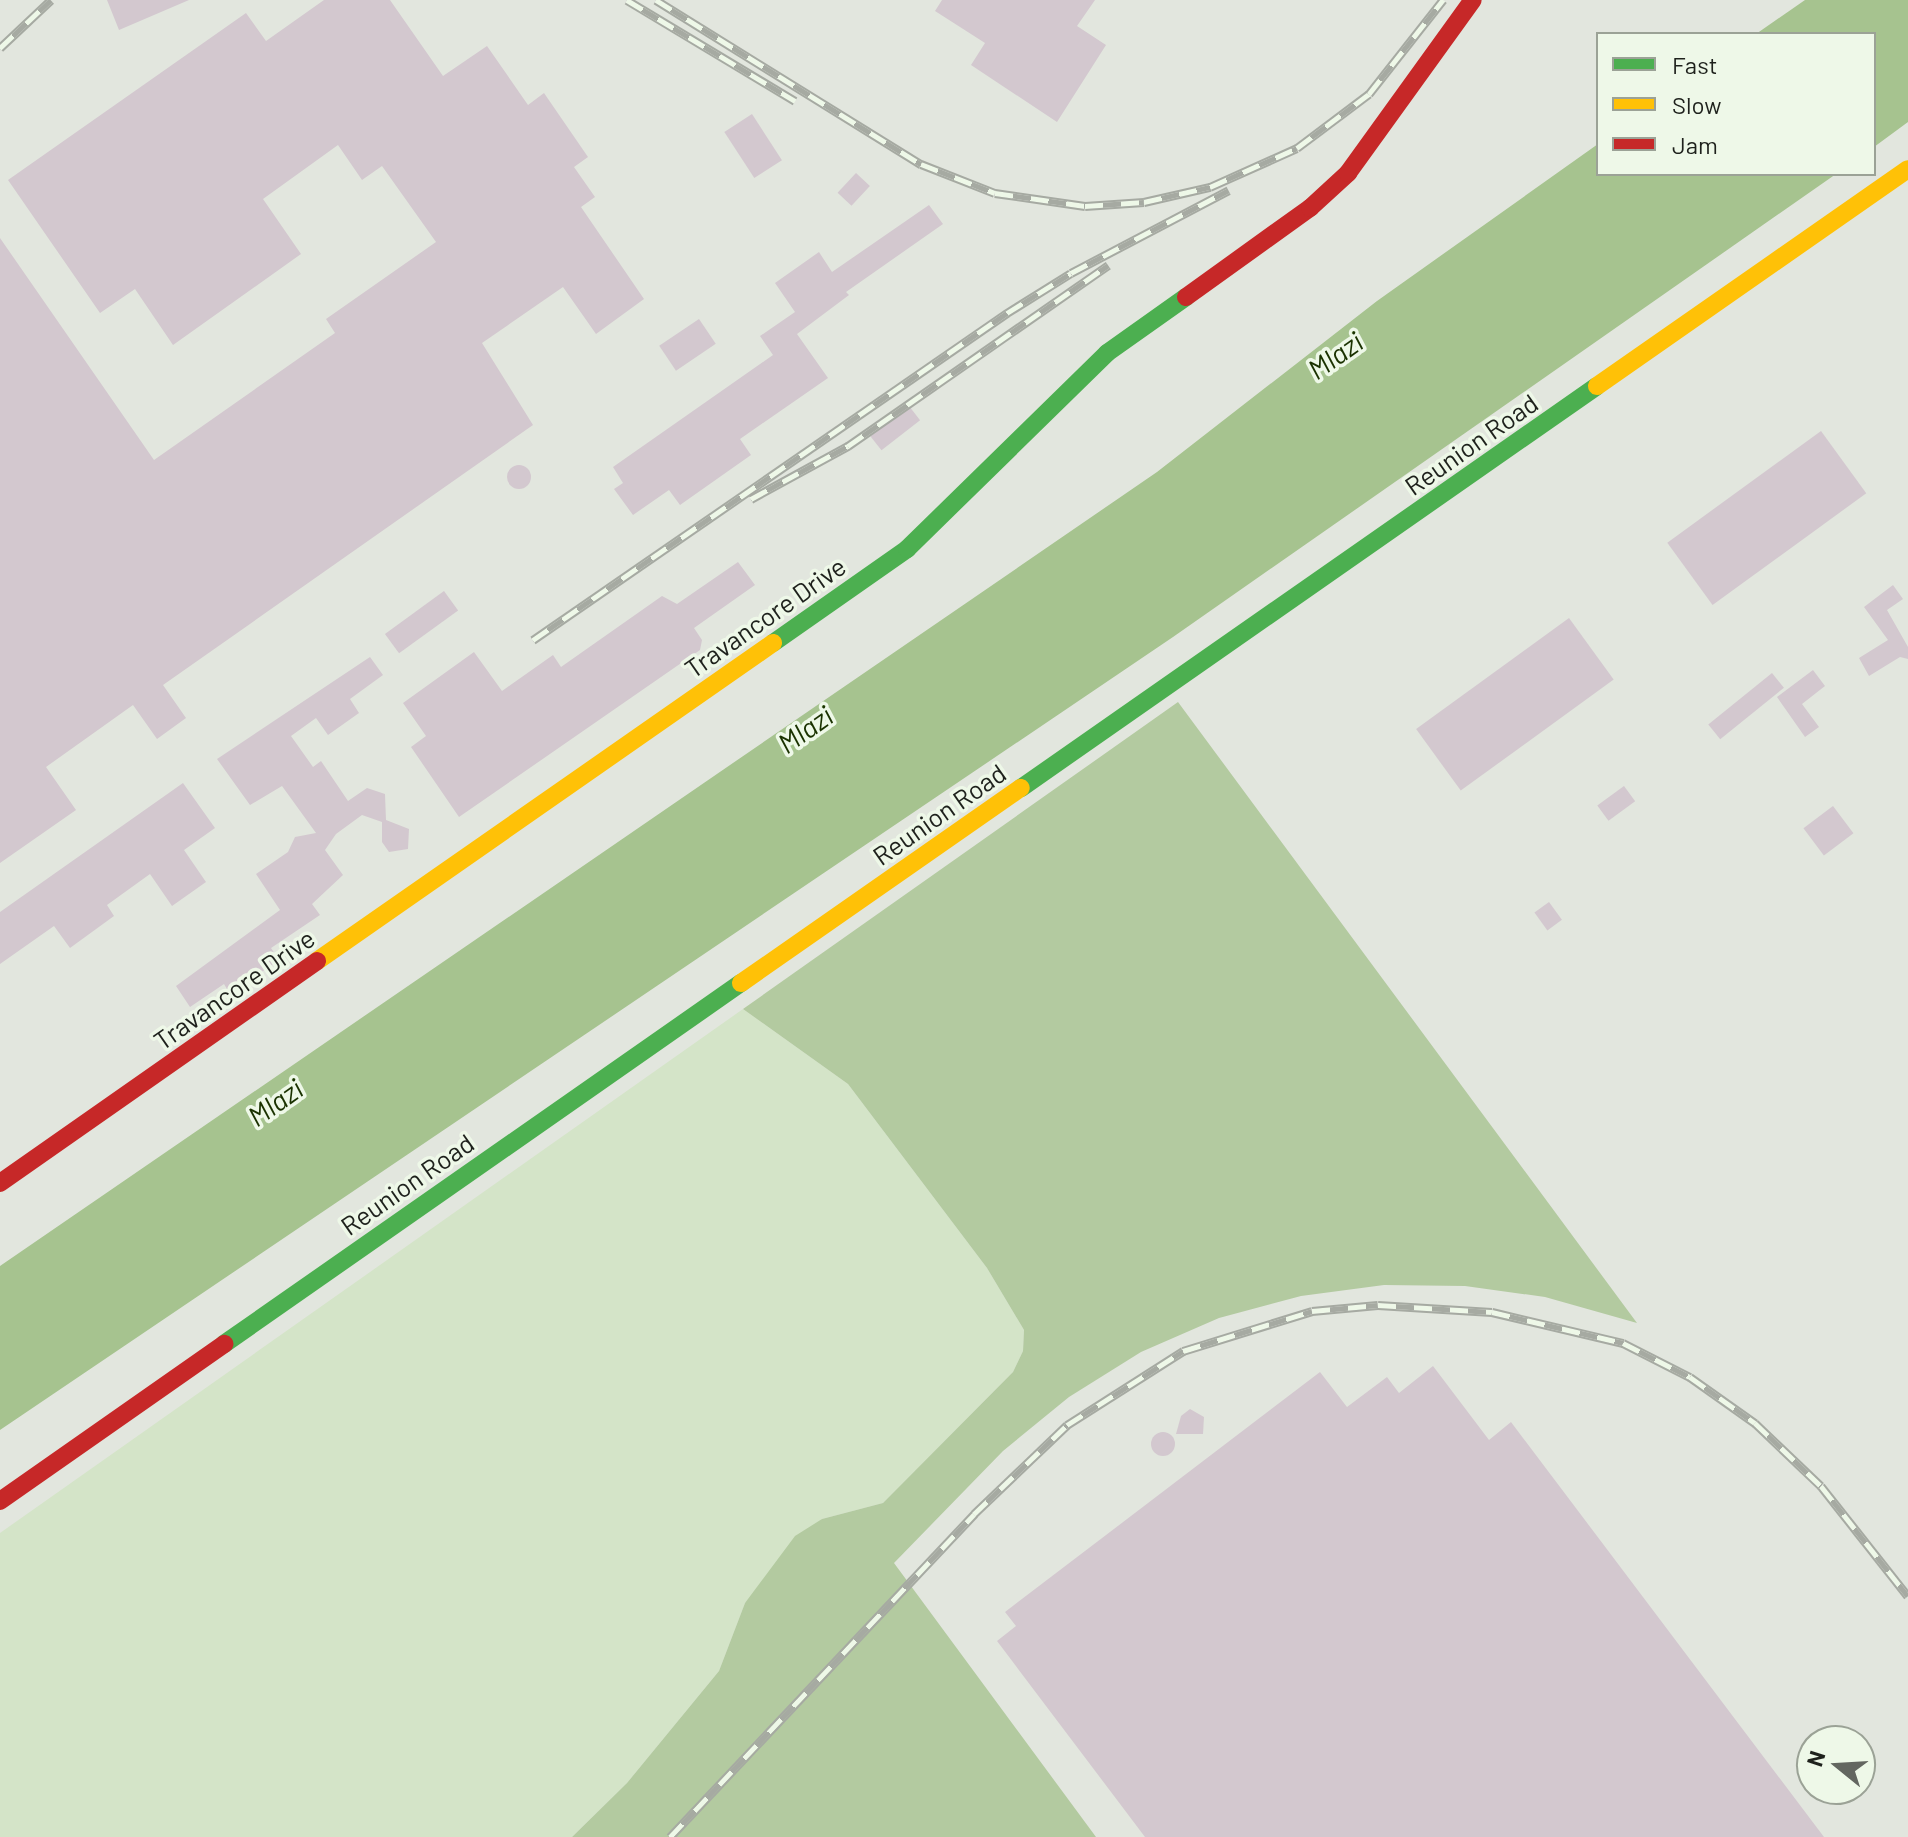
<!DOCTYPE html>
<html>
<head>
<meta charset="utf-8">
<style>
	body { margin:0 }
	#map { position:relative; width:1908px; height:1837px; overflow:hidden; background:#e2e6de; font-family:Barlow,sans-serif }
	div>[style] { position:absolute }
	.green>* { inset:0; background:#d4e4c8 }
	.forest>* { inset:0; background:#b3caa0 }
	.water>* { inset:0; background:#a6c38f }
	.building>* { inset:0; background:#d3c8cf; transform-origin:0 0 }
	.round { border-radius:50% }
	.fast>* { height:18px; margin:-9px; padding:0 9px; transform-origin:9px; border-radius:9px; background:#4caf50 }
	.slow>* { height:18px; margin:-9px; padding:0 9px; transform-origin:9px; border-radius:9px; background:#ffc107 }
	.jam>* { height:18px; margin:-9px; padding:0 9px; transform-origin:9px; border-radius:9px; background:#c62828 }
	.rail>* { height:9px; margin-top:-4.5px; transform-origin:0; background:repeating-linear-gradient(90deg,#eef8e8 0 18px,#a6aaa2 0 36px); box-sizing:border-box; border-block:2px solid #a6aaa2 }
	span { translate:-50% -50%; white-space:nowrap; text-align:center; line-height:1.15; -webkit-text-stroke:7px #eef8e8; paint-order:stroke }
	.street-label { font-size:26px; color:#1e211c }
	.water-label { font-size:28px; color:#1a3200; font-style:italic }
	.legend { position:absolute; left:1596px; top:32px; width:280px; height:144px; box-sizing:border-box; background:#eef8e8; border:2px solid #9ba296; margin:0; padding:10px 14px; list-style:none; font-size:24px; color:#1e211c }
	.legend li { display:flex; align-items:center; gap:16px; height:40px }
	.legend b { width:40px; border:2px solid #9ba296 }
	.north { position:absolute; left:1796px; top:1725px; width:80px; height:80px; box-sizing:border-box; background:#eef8e8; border:2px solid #9ba296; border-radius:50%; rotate:288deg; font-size:22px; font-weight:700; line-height:32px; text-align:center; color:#1e211c }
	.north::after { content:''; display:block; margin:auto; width:28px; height:36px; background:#636660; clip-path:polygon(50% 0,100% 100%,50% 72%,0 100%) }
</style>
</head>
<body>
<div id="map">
	<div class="green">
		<i style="clip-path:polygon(743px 1009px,848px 1084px,987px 1268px,1024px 1330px,1023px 1351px,1013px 1372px,883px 1503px,822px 1519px,745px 1603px,719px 1671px,627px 1783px,572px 1837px,0 1837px,0 1533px)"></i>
	</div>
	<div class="forest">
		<i style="clip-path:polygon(1178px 702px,1637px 1323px,1545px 1297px,1465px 1286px,1384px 1285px,1301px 1296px,1219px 1318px,1141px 1352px,1069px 1397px,1003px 1451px,894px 1563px,1096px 1837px,572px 1837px,627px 1783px,719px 1671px,745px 1603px,795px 1536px,822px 1519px,883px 1503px,1013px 1372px,1023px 1351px,1024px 1330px,987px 1268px,848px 1084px,743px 1009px)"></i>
	</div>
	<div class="water">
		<i style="clip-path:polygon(1805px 0,1908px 0,1908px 122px,1874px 147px,1874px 34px,1756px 34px)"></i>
		<i style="clip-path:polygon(1598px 144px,1598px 174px,1836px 174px,1173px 637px,0 1430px,0 1266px,1157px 472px,1377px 301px)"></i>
	</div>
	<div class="building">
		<i style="clip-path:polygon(107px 0,189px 0,119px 30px)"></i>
		<i style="clip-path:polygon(324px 0,390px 0,443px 76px,487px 46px,528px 105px,544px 93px,588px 157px,574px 167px,595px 197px,581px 207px,644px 299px,596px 334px,563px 287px,482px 343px,533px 425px,163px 685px,186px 718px,157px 739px,133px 705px,46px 767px,76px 810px,0 863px,0 238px,154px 460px,335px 333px,326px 319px,436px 242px,382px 166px,362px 180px,338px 145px,263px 199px,301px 254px,173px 345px,135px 289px,100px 313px,8px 180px,246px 13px,266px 41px)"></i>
		<i style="clip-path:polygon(942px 0,1095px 0,1077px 26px,1106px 45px,1057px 122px,971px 65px,985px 43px,935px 11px)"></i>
		<i style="left:752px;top:114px;width:55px;height:33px;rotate:57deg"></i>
		<i style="left:856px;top:173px;width:19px;height:27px;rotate:43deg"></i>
		<i style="clip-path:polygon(929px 205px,943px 224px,846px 292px,849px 295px,797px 334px,828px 378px,740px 439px,751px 455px,680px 505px,669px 490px,633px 515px,614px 489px,623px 483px,613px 467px,773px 355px,760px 336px,795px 312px,775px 283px,819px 252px,832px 272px)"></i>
		<i style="left:699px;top:319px;width:30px;height:48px;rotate:56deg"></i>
		<i style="left:909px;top:406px;width:18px;height:49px;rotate:52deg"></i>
		<i style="left:1821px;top:431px;width:77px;height:190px;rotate:54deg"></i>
		<i class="round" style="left:507px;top:465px;width:24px;height:24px"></i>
		<i style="clip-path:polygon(738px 562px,755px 585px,694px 628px,702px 640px,700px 650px,459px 817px,411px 747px,426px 736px,403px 703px,474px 652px,502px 691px,553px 655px,561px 667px,662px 596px,677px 604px)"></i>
		<i style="clip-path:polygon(1893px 585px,1903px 599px,1887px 610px,1908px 647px,1908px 659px,1900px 657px,1869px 676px,1859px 658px,1888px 640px,1864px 607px)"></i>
		<i style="left:444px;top:591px;width:24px;height:73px;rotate:54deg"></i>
		<i style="left:1569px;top:618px;width:76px;height:189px;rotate:54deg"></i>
		<i style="clip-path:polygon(370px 657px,383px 675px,350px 699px,359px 713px,328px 735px,316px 718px,291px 736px,313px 767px,321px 761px,348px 801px,367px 788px,385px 794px,386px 820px,409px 829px,408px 849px,389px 852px,382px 842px,382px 822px,362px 815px,336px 834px,325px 850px,343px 875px,312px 904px,320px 915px,271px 948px,279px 960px,230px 994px,224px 984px,190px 1007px,176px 986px,280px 910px,256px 874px,288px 852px,295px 837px,316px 833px,282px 786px,250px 805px,217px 759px)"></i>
		<i style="clip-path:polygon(1813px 670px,1825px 686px,1802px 704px,1819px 727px,1805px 737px,1777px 697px)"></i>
		<i style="left:1772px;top:673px;width:19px;height:82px;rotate:51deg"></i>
		<i style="clip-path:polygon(183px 783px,215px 828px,184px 850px,206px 882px,172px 906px,150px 874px,107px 905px,114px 916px,70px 948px,54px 926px,0 964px,0 912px)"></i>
		<i style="left:1624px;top:786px;width:19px;height:33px;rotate:54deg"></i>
		<i style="left:1833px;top:806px;width:34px;height:37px;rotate:53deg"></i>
		<i style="left:1549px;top:902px;width:22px;height:18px;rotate:54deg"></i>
		<i style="clip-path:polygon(1433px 1366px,1489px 1440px,1511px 1422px,1824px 1837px,1145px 1837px,997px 1641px,1016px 1626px,1005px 1612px,1320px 1372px,1347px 1407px,1387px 1377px,1399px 1393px)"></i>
		<i style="clip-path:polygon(1190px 1409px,1204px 1417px,1203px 1434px,1176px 1434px,1181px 1416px)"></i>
		<i class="round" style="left:1151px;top:1432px;width:24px;height:24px"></i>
	</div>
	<div class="fast">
		<i style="left:773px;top:643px;width:164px;rotate:-35deg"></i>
		<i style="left:907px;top:549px;width:280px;rotate:-44.4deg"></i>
		<i style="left:1107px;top:353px;width:97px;rotate:-35.3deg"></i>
		<i style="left:1021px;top:788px;width:702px;rotate:-34.91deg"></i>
		<i style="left:224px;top:1344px;width:631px;rotate:-34.93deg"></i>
	</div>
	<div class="slow">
		<i style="left:1597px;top:386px;width:379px;rotate:-34.9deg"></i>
		<i style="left:317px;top:961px;width:556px;rotate:-34.89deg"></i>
		<i style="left:741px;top:983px;width:341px;rotate:-34.9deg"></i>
	</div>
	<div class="jam">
		<i style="left:1186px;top:297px;width:153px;rotate:-35.7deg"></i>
		<i style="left:1310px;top:208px;width:52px;rotate:-42.6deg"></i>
		<i style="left:1348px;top:173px;width:213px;rotate:-54.2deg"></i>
		<i style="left:0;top:1183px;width:387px;rotate:-35deg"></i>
		<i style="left:0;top:1501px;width:274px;rotate:-35deg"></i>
	</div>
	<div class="rail">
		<i style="left:627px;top:0;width:196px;rotate:31deg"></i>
		<i style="left:656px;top:0;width:312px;rotate:31.8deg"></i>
		<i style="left:921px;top:164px;width:79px;rotate:21.4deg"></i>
		<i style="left:995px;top:193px;width:91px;rotate:8.2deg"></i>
		<i style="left:1085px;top:206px;width:59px;rotate:-3.9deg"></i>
		<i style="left:1144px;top:202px;width:68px;rotate:-12.8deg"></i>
		<i style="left:1210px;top:187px;width:95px;rotate:-24.1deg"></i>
		<i style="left:1297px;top:148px;width:90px;rotate:-36.9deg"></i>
		<i style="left:1369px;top:94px;width:120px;rotate:-51.8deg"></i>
		<i style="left:0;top:48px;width:70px;rotate:-43.3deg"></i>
		<i style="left:751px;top:499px;width:111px;rotate:-28.7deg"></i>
		<i style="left:848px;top:446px;width:317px;rotate:-34.8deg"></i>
		<i style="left:533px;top:640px;width:576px;rotate:-34.6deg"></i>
		<i style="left:1007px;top:313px;width:75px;rotate:-32deg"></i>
		<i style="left:1071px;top:273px;width:178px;rotate:-27.7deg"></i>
		<i style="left:670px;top:1837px;width:444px;rotate:-46.7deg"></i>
		<i style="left:974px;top:1514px;width:129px;rotate:-43.7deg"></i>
		<i style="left:1067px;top:1425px;width:138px;rotate:-32.5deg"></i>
		<i style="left:1183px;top:1351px;width:135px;rotate:-17.2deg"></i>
		<i style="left:1312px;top:1311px;width:66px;rotate:-5.2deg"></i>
		<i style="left:1378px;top:1305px;width:114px;rotate:3.5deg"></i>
		<i style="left:1492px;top:1312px;width:135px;rotate:13.3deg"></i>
		<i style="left:1623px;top:1343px;width:75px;rotate:26.9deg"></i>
		<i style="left:1690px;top:1377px;width:80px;rotate:35.3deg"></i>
		<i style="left:1755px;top:1423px;width:91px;rotate:43.7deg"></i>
		<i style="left:1821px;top:1486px;width:140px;rotate:51.7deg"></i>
	</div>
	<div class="street-label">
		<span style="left:1471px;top:444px;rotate:-35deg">Reunion Road</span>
		<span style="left:765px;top:617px;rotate:-35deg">Travancore Drive</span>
		<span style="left:939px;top:814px;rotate:-35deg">Reunion Road</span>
		<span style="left:234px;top:989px;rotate:-35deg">Travancore Drive</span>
		<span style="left:407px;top:1184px;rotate:-35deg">Reunion Road</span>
	</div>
	<div class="water-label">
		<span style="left:1335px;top:355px;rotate:-35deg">Mlazi</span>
		<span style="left:805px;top:729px;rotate:-35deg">Mlazi</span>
		<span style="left:275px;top:1102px;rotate:-35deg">Mlazi</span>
	</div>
	<ul class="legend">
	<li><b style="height:10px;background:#4caf50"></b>Fast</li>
	<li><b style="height:10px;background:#ffc107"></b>Slow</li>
	<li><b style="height:10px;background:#c62828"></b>Jam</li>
	</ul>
	<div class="north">N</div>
</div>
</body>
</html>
